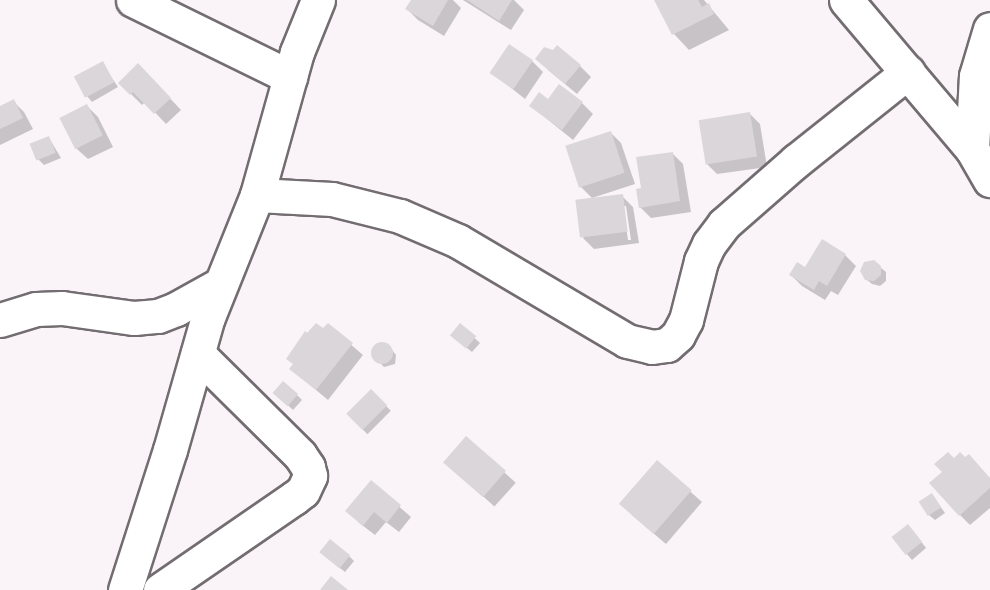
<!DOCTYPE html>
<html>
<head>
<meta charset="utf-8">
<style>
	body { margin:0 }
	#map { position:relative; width:990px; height:590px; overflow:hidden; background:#faf4f8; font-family:"IBM Plex Sans",sans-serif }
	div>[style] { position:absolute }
	.shadow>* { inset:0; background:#0003; transform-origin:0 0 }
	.building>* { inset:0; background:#dbd6da; transform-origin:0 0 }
	.round { border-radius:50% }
	.roads { filter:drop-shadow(2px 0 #736d71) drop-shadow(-2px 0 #736d71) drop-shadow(0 2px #736d71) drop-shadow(0 -2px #736d71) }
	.minor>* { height:33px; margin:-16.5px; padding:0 16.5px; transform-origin:16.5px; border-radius:16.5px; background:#fff }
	span { translate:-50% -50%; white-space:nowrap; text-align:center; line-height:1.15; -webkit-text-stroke:4.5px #faf4f8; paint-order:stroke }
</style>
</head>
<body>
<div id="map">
	<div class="shadow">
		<i style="clip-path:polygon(413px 0,453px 0,461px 8px,444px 36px,418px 20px,407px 9px)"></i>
		<i style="clip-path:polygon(463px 0,514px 0,524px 10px,511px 30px)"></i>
		<i style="clip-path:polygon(656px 0,704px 0,729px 30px,689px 50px,674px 34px)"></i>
		<i style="clip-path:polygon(532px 61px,543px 72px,525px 99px,492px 73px)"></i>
		<i style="clip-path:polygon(102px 63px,118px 87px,92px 102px,87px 96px)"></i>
		<i style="clip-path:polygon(580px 66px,591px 77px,577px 94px,548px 70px)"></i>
		<i style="clip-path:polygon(149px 76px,181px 110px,166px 124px,145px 102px,142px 105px,120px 83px)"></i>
		<i style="clip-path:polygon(13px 101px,24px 112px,33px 129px,0 145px,0 107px)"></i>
		<i style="clip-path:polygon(549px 101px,582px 103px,593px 114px,573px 140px,531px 106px)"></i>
		<i style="clip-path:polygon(87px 106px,98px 117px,113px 147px,88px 159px,77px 149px,62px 119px)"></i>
		<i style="clip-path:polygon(749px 113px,760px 124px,767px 167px,717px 174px,706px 163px)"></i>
		<i style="clip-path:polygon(610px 132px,621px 143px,635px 184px,592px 198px,581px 187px)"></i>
		<i style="clip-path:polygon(49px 138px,61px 158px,44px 165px,38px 159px)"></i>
		<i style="clip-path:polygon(672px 153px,683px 164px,691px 212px,651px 218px,640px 207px)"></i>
		<i style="clip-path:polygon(evenodd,622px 196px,633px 207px,639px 243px,594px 249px,583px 238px,622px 196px,623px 206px,626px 206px,631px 240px,628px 240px,623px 206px)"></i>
		<i style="clip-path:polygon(845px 255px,856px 266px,838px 295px,831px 291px,825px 300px,802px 286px,791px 275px)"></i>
		<i style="clip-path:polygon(880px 267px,886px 272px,886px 281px,880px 286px,872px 284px,866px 279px)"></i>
		<i style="clip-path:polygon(328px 325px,363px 355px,328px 400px,291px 369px,308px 336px,323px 331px)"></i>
		<i style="clip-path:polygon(460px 325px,480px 343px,472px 352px,457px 340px)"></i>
		<i style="clip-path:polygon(377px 344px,386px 344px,392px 350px,396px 355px,395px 364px,384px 367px,379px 362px,373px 355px)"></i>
		<i style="left:371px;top:391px;width:28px;height:33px;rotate:45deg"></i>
		<i style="clip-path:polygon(275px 393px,297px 395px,302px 400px,293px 410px)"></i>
		<i style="left:466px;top:438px;width:67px;height:32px;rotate:42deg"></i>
		<i style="clip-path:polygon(954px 460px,990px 478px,990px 508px,970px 525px,960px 515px,944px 472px)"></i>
		<i style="clip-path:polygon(657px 462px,702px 502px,666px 544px,632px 515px)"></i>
		<i style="clip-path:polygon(371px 482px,411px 517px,399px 532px,386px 522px,375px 535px,358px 522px)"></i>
		<i style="clip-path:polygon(932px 495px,945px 513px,935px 520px,929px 515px)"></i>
		<i style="clip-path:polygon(913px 531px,926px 548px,912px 560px,893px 538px)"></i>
		<i style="clip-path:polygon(349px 556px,354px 561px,345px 572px,326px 557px)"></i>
	</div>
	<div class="building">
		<i style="clip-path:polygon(411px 0,448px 0,433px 26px,405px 9px)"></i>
		<i style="clip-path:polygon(467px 0,512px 0,499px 21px)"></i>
		<i style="clip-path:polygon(654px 0,698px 0,702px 7px,709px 3px,714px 14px,672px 35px)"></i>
		<i style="left:509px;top:44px;width:29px;height:35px;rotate:34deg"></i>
		<i style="clip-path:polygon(557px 45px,581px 65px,565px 84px,535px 59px,544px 47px,553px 50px)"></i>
		<i style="left:103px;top:61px;width:24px;height:33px;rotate:62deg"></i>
		<i style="clip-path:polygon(138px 63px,171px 98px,154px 114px,133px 92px,130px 95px,118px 83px)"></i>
		<i style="clip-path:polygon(559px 84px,583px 102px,562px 130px,529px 106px,539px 92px,548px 99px)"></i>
		<i style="clip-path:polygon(14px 99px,23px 118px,0 129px,0 106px)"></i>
		<i style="left:87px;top:104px;width:35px;height:31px;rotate:63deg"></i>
		<i style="left:750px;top:112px;width:45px;height:52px;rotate:81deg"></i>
		<i style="left:611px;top:131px;width:44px;height:48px;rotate:72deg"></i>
		<i style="left:49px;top:136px;width:18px;height:21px;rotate:68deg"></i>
		<i style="clip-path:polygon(673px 152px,680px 201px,639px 208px,636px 189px,641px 188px,636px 157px)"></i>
		<i style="left:623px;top:194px;width:38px;height:48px;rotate:83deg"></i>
		<i style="clip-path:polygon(822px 239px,846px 254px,827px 286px,819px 281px,814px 290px,789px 275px,797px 262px,805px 267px)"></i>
		<i style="clip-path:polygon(874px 260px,881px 266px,881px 275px,874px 281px,865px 280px,860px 271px,864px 262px)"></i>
		<i style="clip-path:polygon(316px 323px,323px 328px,328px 323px,353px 343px,316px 390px,289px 369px,293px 364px,286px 359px,305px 331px,307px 333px)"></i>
		<i style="left:460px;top:323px;width:21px;height:16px;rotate:39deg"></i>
		<i class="round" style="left:371px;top:342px;width:22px;height:22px"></i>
		<i style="left:283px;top:381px;width:20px;height:16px;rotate:41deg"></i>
		<i style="left:371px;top:389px;width:23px;height:35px;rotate:45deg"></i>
		<i style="left:466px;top:436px;width:53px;height:35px;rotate:41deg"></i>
		<i style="clip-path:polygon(948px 452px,954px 458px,960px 452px,965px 457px,969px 454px,990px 478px,990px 488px,959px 516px,929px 483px,942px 472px,934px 464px)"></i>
		<i style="left:657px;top:460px;width:46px;height:58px;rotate:41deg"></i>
		<i style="clip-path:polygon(371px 480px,401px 505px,387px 523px,374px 512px,363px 526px,345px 511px)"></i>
		<i style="left:932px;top:493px;width:17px;height:16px;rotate:57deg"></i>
		<i style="left:908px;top:524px;width:23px;height:21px;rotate:52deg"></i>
		<i style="left:330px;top:539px;width:26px;height:17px;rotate:39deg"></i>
		<i style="clip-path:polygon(331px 576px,348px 590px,320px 590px)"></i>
	</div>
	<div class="roads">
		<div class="minor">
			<i style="left:133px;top:0;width:175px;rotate:26.1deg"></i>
			<i style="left:846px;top:0;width:195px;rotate:49.8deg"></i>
			<i style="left:972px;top:149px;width:36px;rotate:60deg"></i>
			<i style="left:972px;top:149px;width:73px;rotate:-86.9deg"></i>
			<i style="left:976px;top:76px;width:49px;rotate:-73.4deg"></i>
			<i style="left:257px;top:195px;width:75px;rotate:3.1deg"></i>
			<i style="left:332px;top:199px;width:70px;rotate:14deg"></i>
			<i style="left:400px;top:216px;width:63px;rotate:23.3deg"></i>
			<i style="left:458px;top:241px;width:196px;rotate:30.6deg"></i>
			<i style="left:627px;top:341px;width:26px;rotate:13deg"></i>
			<i style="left:652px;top:347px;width:15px;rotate:-8deg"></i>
			<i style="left:667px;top:345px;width:15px;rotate:-42deg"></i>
			<i style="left:678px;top:335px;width:17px;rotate:-62deg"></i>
			<i style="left:686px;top:320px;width:61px;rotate:-75.7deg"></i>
			<i style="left:701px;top:261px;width:19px;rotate:-65deg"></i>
			<i style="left:709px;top:244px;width:25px;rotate:-53deg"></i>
			<i style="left:724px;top:224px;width:96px;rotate:-41.2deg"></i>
			<i style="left:796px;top:161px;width:143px;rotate:-38.5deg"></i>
			<i style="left:0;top:320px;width:38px;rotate:-17deg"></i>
			<i style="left:36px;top:309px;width:26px;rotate:-2deg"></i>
			<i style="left:62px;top:308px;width:73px;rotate:7.9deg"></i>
			<i style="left:134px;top:318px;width:24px;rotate:-5deg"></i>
			<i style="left:158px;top:316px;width:19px;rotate:-21deg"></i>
			<i style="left:176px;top:309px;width:49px;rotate:-29.2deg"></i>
			<i style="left:125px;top:590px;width:147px;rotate:-72.2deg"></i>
			<i style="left:170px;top:450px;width:138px;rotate:-74.1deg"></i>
			<i style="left:208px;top:317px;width:131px;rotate:-68.1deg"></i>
			<i style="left:257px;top:195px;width:148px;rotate:-74.4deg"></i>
			<i style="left:297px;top:52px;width:56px;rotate:-68deg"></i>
			<i style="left:160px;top:590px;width:163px;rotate:-34.5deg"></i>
			<i style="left:294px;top:498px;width:11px;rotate:-38deg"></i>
			<i style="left:303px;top:491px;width:17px;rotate:-65deg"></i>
			<i style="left:310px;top:476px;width:9px;rotate:-103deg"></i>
			<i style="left:308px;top:467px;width:14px;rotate:-124deg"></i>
			<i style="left:300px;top:455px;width:144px;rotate:-135.3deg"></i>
		</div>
	</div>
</div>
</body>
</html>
